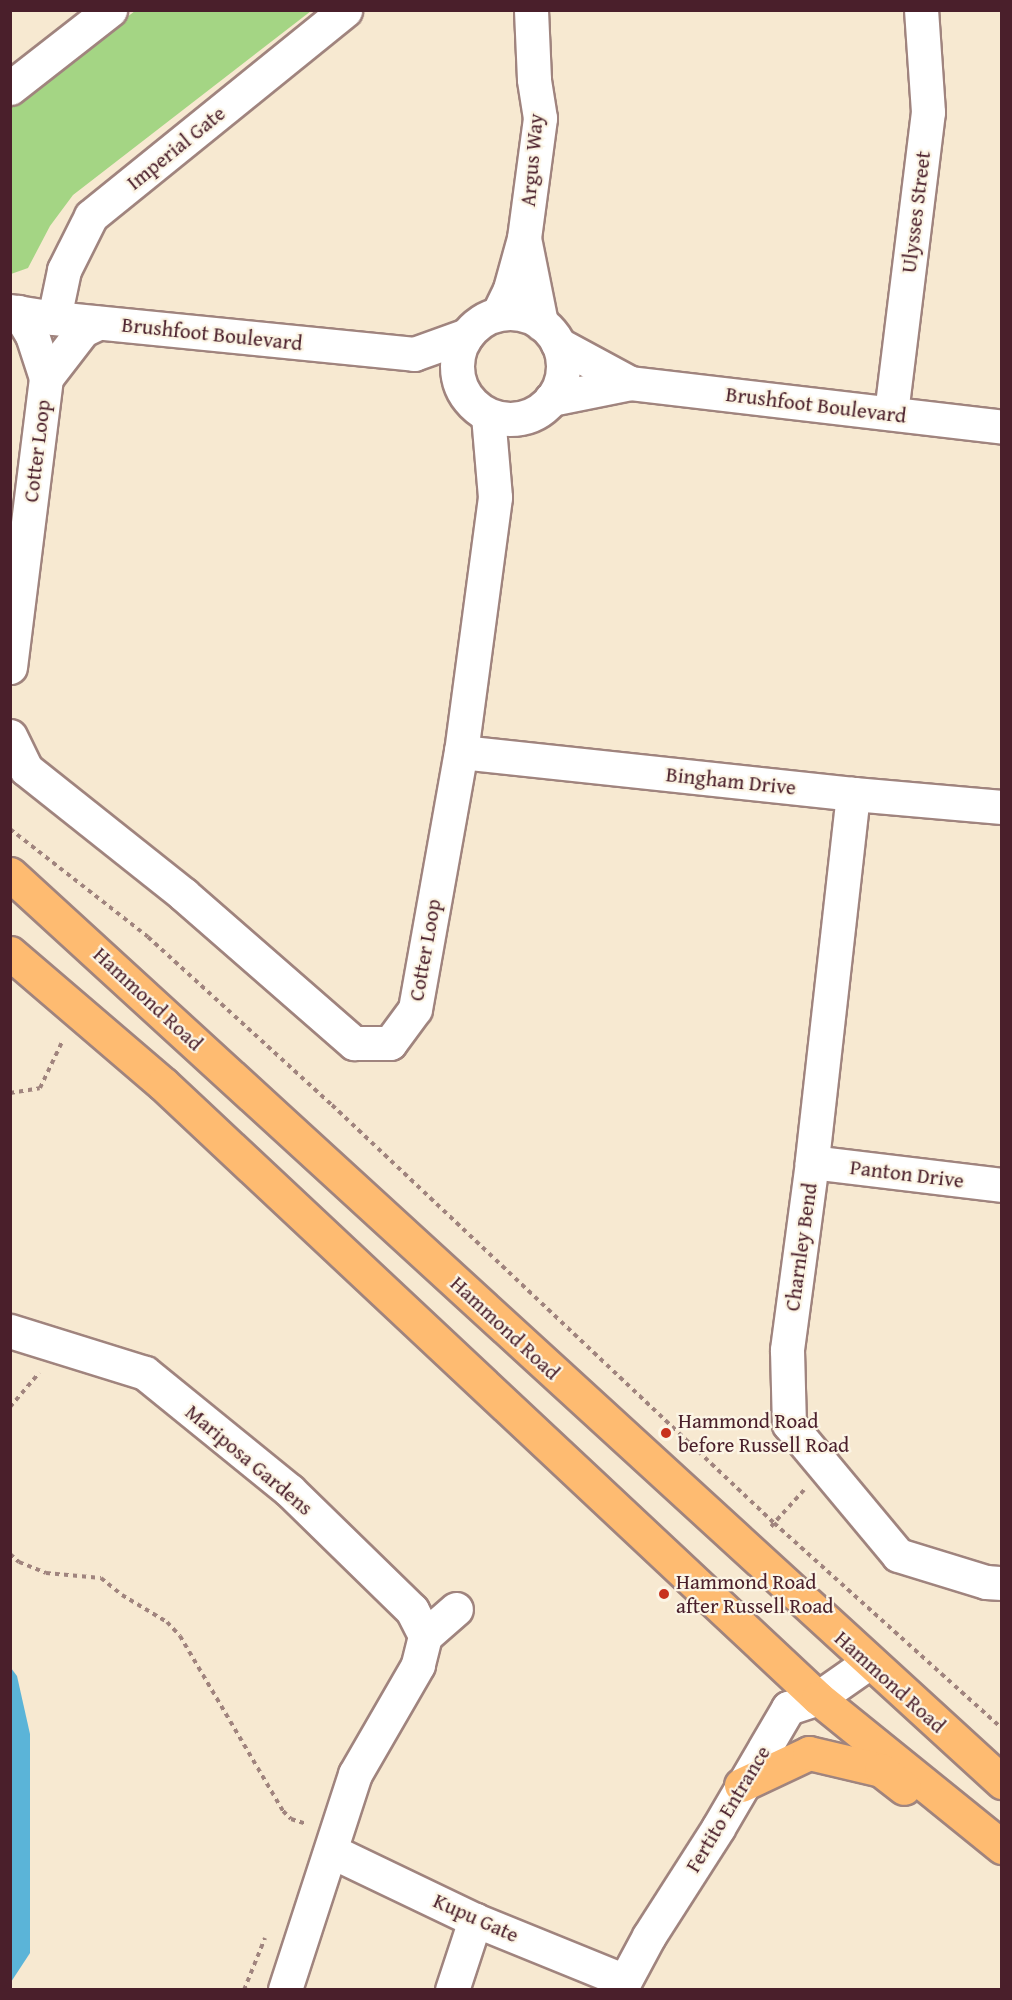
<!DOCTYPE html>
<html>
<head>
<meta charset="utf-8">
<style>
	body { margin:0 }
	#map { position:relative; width:1012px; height:2000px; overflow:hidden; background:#f7e9d1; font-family:"Gentium Book Plus",serif }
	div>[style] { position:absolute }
	.green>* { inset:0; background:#a4d584 }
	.water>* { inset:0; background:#5bb4d8 }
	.path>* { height:4px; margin-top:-2px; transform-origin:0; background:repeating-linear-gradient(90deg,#a0847e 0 4.5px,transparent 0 9px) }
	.roads { filter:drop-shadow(2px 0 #a0847e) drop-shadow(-2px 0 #a0847e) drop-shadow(0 2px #a0847e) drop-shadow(0 -2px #a0847e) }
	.minor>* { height:33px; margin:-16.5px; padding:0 16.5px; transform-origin:16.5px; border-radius:16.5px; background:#fff }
	.minor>.ring { margin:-16.5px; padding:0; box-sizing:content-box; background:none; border:33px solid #fff; border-radius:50% }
	.major>* { height:33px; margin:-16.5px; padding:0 16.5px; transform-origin:16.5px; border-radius:16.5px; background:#febb71 }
	.dots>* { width:16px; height:16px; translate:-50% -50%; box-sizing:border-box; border:3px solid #fcf5e5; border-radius:50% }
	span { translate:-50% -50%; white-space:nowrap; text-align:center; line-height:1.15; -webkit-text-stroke:4.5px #fcf5e5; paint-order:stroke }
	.street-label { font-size:21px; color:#4a1f2b }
	.poi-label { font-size:21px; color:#4a1f2b }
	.left { translate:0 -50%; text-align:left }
	.frame { position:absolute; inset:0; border:12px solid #4a1f2b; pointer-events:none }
</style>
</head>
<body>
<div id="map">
	<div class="green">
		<i style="clip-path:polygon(135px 11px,311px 11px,73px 195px,50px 226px,28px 268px,11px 274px,11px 105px)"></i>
	</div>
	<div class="water">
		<i style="clip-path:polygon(11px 1668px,17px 1676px,30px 1734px,30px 1953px,11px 1982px)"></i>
	</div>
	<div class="path">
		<i style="left:10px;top:829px;width:175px;rotate:38deg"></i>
		<i style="left:148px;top:937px;width:249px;rotate:42.4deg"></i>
		<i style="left:332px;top:1105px;width:608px;rotate:43.4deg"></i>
		<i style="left:774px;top:1523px;width:6px;rotate:129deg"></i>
		<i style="left:10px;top:1093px;width:30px;rotate:-9deg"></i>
		<i style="left:40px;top:1088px;width:53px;rotate:-64.4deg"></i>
		<i style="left:10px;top:1407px;width:45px;rotate:-49.5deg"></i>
		<i style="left:804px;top:1490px;width:45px;rotate:132.3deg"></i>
		<i style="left:774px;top:1523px;width:307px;rotate:42deg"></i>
		<i style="left:10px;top:1554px;width:12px;rotate:42deg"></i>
		<i style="left:19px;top:1562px;width:29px;rotate:22deg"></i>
		<i style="left:46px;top:1573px;width:55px;rotate:5.2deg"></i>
		<i style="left:101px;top:1578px;width:27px;rotate:39deg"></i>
		<i style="left:122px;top:1595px;width:52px;rotate:31deg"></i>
		<i style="left:167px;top:1622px;width:19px;rotate:47deg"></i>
		<i style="left:180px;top:1636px;width:203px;rotate:59.5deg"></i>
		<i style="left:283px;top:1811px;width:11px;rotate:45deg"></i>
		<i style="left:291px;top:1819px;width:16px;rotate:18deg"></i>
		<i style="left:244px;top:1990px;width:56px;rotate:-68deg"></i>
	</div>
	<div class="roads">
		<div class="minor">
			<i style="left:10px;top:88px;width:127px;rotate:-38deg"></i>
			<i style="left:525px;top:243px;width:82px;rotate:78.7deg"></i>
			<i style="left:10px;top:311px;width:45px;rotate:9deg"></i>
			<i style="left:54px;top:318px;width:362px;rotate:5.7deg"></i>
			<i style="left:414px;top:354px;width:56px;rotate:-19.7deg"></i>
			<i class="ring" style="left:457px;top:313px;width:73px;height:73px"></i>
			<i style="left:498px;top:314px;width:28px;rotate:-64deg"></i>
			<i style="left:510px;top:289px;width:53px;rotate:-74.6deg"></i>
			<i style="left:524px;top:238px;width:121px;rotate:-82.4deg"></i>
			<i style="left:540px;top:118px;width:39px;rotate:-99deg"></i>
			<i style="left:534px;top:79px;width:69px;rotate:-92.5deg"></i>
			<i style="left:54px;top:318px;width:49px;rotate:-78.2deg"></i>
			<i style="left:64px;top:270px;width:60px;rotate:-63.4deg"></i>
			<i style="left:91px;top:216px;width:327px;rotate:-39deg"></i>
			<i style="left:558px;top:344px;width:82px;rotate:28.4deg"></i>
			<i style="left:46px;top:378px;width:61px;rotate:-52.4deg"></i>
			<i style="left:83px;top:330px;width:17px;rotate:-25deg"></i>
			<i style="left:551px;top:399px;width:81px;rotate:-11.4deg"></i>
			<i style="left:630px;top:383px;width:375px;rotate:6.7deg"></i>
			<i style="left:891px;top:413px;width:303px;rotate:-83deg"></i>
			<i style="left:928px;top:112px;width:102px;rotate:-93.9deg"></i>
			<i style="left:10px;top:667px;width:291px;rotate:-82.9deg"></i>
			<i style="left:46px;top:378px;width:45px;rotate:-108deg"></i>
			<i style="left:32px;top:335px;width:27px;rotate:-121deg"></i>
			<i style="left:10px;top:736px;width:37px;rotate:64deg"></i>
			<i style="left:26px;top:769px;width:201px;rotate:38.5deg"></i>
			<i style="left:183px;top:894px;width:227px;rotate:41.1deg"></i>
			<i style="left:354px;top:1043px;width:36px"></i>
			<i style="left:390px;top:1043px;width:42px;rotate:-53.7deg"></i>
			<i style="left:415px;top:1009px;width:261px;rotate:-79.9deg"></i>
			<i style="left:461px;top:752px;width:257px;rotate:-82.4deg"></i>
			<i style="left:495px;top:497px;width:82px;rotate:-94.9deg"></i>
			<i style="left:461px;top:752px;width:394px;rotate:6.1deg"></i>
			<i style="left:853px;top:794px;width:150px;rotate:5deg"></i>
			<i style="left:853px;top:794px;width:370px;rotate:96.4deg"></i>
			<i style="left:812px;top:1162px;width:190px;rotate:97.6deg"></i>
			<i style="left:787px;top:1350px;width:74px;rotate:88.5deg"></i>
			<i style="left:789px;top:1424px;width:170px;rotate:50.2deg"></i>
			<i style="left:898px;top:1555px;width:92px;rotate:17.1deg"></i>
			<i style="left:986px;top:1582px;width:16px;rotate:4deg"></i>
			<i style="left:812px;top:1162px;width:191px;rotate:6.9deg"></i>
			<i style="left:10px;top:1331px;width:141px;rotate:17.3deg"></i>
			<i style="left:145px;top:1373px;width:186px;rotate:39.1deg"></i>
			<i style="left:289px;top:1490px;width:172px;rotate:44.3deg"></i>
			<i style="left:412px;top:1610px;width:29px;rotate:63deg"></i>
			<i style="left:425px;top:1636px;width:30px;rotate:104deg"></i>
			<i style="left:418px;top:1665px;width:126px;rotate:120deg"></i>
			<i style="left:355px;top:1774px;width:227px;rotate:108deg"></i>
			<i style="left:425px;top:1636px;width:41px;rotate:-41.1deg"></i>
			<i style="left:331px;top:1851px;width:160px;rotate:25.6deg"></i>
			<i style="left:475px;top:1920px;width:160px;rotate:22.1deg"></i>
			<i style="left:452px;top:1990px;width:74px;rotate:-71.8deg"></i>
			<i style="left:620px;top:1990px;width:61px;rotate:-61.8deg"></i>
			<i style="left:649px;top:1936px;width:128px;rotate:-57.4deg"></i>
			<i style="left:718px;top:1828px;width:139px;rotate:-59.7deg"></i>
			<i style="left:788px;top:1708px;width:32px;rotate:-18deg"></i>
			<i style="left:818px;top:1698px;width:61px;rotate:-35deg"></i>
		</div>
		<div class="major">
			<i style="left:10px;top:874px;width:1345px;rotate:42.47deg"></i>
			<i style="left:10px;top:953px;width:201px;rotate:40.6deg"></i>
			<i style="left:163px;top:1084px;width:898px;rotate:43.15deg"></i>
			<i style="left:818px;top:1698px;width:237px;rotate:39deg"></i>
			<i style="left:741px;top:1785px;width:75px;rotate:-25.2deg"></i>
			<i style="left:809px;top:1753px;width:74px;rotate:13.3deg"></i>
			<i style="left:881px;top:1770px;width:29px;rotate:38deg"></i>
		</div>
	</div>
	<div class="dots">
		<i style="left:666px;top:1433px;background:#c8321e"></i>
		<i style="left:664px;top:1594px;background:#c8321e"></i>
	</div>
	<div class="street-label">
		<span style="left:176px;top:148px;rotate:-39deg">Imperial Gate</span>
		<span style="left:532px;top:160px;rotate:-85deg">Argus Way</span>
		<span style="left:916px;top:212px;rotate:-83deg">Ulysses Street</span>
		<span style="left:212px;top:334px;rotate:6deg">Brushfoot Boulevard</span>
		<span style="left:816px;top:405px;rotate:7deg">Brushfoot Boulevard</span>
		<span style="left:37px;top:451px;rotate:-83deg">Cotter Loop</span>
		<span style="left:731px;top:781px;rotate:6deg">Bingham Drive</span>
		<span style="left:425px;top:950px;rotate:-80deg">Cotter Loop</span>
		<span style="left:148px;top:999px;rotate:43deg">Hammond Road</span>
		<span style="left:907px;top:1174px;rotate:7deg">Panton Drive</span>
		<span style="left:801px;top:1247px;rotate:-82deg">Charnley Bend</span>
		<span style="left:505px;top:1328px;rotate:43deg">Hammond Road</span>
		<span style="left:249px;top:1460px;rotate:40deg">Mariposa Gardens</span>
		<span style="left:890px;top:1682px;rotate:42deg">Hammond Road</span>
		<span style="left:728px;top:1809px;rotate:-59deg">Fertito Entrance</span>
		<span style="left:476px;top:1918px;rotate:24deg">Kupu Gate</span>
	</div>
	<div class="poi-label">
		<span class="left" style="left:678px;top:1433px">Hammond Road<br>before Russell Road</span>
		<span class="left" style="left:676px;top:1594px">Hammond Road<br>after Russell Road</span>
	</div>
	<div class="frame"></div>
</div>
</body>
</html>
